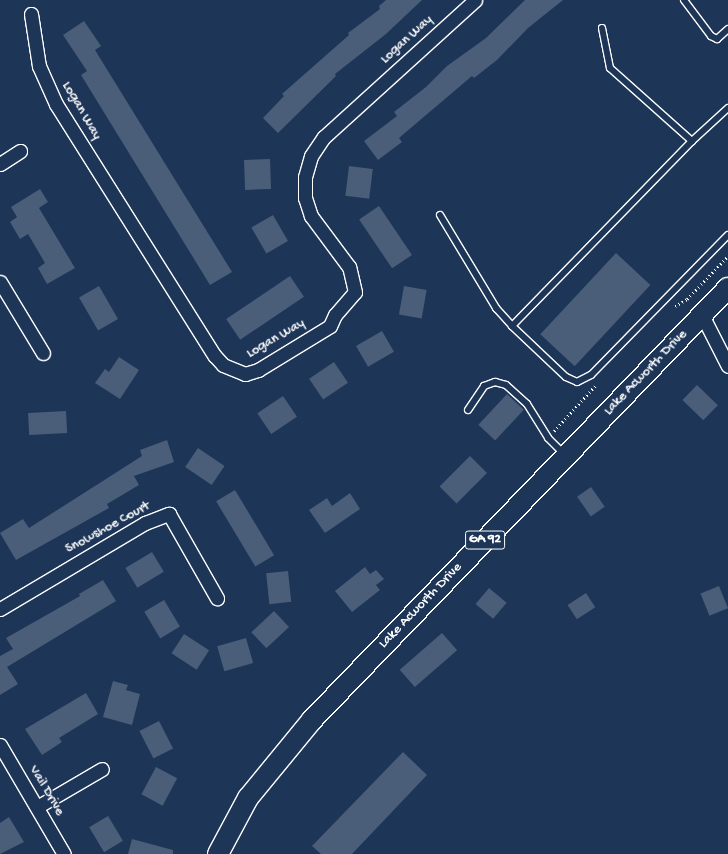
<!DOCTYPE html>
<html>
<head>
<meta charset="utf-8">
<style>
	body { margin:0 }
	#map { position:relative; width:728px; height:854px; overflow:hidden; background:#1d3557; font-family:"Gochi Hand",sans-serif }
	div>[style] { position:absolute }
	.building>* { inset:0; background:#4a5d79; transform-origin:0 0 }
	.path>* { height:2.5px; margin-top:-1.25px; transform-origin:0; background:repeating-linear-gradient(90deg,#fff 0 1px,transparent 0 4px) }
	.roads { filter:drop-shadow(1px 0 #fff) drop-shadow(-1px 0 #fff) drop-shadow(0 1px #fff) drop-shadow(0 -1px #fff) }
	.lane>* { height:6px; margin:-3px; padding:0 3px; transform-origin:3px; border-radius:3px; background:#1d3557 }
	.street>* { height:13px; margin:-6.5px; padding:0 6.5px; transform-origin:6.5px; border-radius:6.5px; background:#1d3557 }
	.primary>* { height:20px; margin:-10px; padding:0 10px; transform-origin:10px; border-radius:10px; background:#1d3557 }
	span { translate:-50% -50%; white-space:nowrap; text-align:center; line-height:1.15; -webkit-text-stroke:3px #1d3557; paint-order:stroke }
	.shield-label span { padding:1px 3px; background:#1d3557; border:1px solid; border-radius:3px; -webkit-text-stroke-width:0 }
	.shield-label { font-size:13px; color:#fff; font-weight:700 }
	.street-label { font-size:14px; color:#fff }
</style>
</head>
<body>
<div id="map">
	<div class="building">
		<i style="clip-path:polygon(386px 0,422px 0,386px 34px,335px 74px,336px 76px,278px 133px,263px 118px,284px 96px,282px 94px,349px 35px,348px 33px,380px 9px,379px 6px)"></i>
		<i style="clip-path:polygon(525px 0,563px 0,528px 28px,497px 60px,474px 78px,472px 76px,399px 138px,402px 142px,378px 160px,364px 141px,397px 116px,394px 112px,426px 87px,447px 66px,486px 38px)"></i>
		<i style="clip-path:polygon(84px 21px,101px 46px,95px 50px,232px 272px,210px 285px,81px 75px,87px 71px,63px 35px)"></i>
		<i style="left:270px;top:159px;width:30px;height:26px;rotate:88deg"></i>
		<i style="left:349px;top:166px;width:24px;height:30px;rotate:7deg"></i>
		<i style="clip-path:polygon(40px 189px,48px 202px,39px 208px,75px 268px,47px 284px,38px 268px,45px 263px,28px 234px,20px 239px,10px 222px,17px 217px,11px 207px)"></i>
		<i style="left:379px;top:206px;width:59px;height:24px;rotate:56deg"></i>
		<i style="left:273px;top:215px;width:30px;height:25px;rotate:60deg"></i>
		<i style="left:616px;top:253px;width:47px;height:111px;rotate:43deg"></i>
		<i style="left:290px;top:276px;width:25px;height:77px;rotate:56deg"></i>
		<i style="left:99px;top:286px;width:38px;height:23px;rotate:60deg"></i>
		<i style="left:404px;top:286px;width:23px;height:29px;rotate:10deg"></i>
		<i style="left:382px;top:331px;width:24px;height:30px;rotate:60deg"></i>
		<i style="clip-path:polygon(119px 357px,139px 370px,120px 399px,95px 383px,105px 369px,109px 372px)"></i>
		<i style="left:334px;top:362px;width:25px;height:30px;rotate:56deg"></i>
		<i style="left:697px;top:385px;width:29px;height:21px;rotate:44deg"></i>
		<i style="left:507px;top:394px;width:23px;height:42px;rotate:43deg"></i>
		<i style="left:283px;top:396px;width:25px;height:31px;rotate:56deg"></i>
		<i style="left:66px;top:411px;width:22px;height:38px;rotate:87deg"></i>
		<i style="clip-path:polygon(167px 440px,174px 462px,134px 476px,139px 485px,107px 504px,109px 508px,16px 560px,0 533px,23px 519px,29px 528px,142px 456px,140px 450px)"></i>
		<i style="left:198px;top:448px;width:32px;height:23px;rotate:34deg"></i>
		<i style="left:470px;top:456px;width:24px;height:43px;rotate:45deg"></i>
		<i style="left:591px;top:487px;width:24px;height:17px;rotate:55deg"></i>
		<i style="left:235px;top:490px;width:76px;height:22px;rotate:59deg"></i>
		<i style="clip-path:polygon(350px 493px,360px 509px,325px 533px,309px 510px,327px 498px,332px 506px)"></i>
		<i style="left:152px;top:552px;width:23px;height:31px;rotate:59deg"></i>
		<i style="clip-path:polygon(365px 567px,370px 574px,376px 570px,384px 579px,376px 585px,380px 590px,352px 612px,335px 591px)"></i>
		<i style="left:288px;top:571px;width:31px;height:22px;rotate:84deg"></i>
		<i style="clip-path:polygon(103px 580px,116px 601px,7px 667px,18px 684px,0 695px,0 656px,13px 649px,6px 638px,80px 596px,79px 594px)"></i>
		<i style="left:719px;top:586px;width:24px;height:20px;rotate:68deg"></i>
		<i style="left:489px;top:588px;width:23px;height:21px;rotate:40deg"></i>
		<i style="left:586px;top:593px;width:17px;height:22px;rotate:57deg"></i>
		<i style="left:164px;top:600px;width:31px;height:23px;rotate:59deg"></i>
		<i style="left:274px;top:611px;width:22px;height:31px;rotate:47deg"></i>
		<i style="left:442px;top:633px;width:23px;height:56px;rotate:49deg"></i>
		<i style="left:184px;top:634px;width:30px;height:23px;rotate:33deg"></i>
		<i style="left:246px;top:638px;width:26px;height:30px;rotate:74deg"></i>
		<i style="clip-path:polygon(113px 681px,128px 685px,126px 690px,140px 694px,132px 725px,103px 717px)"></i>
		<i style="clip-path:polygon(86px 693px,98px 714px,59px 738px,62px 742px,42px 755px,25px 729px)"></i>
		<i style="left:159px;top:721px;width:31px;height:22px;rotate:63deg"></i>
		<i style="clip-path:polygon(403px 752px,427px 775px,352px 854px,321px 854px,312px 846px)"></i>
		<i style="left:156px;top:767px;width:24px;height:31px;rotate:28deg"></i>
		<i style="left:108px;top:816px;width:29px;height:22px;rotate:59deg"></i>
		<i style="clip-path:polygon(9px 817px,24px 842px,0 854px,0 823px)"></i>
		<i style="clip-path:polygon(132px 839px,173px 850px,173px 854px,128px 854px)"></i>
	</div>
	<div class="path">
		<i style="left:675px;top:306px;width:14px;rotate:-30deg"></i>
		<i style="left:687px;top:299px;width:59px;rotate:-46.4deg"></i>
		<i style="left:554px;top:431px;width:61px;rotate:-47.7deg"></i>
	</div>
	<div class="roads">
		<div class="lane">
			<i style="left:684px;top:0;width:45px;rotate:53.1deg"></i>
			<i style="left:711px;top:36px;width:7px;rotate:27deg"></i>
			<i style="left:717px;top:39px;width:15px;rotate:-42deg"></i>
			<i style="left:602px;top:28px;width:41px;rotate:78.7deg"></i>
			<i style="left:610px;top:68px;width:110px;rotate:41.7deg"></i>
			<i style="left:440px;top:215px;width:109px;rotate:58.9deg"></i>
			<i style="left:496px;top:308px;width:24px;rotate:48deg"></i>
			<i style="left:512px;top:326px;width:258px;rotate:-45.8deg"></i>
			<i style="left:692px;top:141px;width:49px;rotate:-42.5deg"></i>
			<i style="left:512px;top:326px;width:74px;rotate:43.4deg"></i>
			<i style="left:566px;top:377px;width:12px;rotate:24deg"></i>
			<i style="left:577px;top:382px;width:16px;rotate:-27deg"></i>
			<i style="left:591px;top:375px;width:196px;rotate:-45.6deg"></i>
			<i style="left:468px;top:410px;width:29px;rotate:-56deg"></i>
			<i style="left:484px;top:386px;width:12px;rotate:-20deg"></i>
			<i style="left:495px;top:382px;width:11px;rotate:15deg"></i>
			<i style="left:506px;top:385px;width:28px;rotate:42deg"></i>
			<i style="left:527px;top:404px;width:40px;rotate:58deg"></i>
			<i style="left:548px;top:438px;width:24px;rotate:45deg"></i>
		</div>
		<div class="street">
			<i style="left:31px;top:14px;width:53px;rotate:81.3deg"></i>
			<i style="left:39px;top:66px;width:42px;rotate:65.9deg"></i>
			<i style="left:56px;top:104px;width:298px;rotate:57.8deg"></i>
			<i style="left:215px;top:356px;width:12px;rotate:48deg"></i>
			<i style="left:223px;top:365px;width:24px;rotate:22deg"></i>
			<i style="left:245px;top:374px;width:14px;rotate:-17deg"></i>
			<i style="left:258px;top:370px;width:84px;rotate:-31.4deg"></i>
			<i style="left:330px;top:326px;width:12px;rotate:-66deg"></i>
			<i style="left:335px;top:315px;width:30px;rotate:-49deg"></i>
			<i style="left:355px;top:292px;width:26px;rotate:-103deg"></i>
			<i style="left:349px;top:267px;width:64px;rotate:-126.7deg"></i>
			<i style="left:311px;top:216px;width:19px;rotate:-108deg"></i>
			<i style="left:305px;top:198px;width:21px;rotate:-90deg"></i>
			<i style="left:305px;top:177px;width:22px;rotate:-74deg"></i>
			<i style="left:311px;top:156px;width:23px;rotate:-56deg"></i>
			<i style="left:324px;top:137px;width:204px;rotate:-42.2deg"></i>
			<i style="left:0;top:164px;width:24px;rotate:-33deg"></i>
			<i style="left:0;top:282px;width:83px;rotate:58.8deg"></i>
			<i style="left:702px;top:315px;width:57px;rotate:63deg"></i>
			<i style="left:0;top:609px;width:169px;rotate:-30.7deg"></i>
			<i style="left:145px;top:523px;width:26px;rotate:-21deg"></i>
			<i style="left:169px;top:514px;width:97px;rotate:60.3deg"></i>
			<i style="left:0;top:745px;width:126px;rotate:59.6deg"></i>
			<i style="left:37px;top:807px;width:75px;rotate:-30.3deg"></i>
		</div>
		<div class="primary">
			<i style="left:218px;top:854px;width:64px;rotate:-61.8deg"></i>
			<i style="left:248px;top:798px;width:101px;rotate:-50.6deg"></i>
			<i style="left:312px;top:720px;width:600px;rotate:-46.08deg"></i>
		</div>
	</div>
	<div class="shield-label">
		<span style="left:485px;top:540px">GA 92</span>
	</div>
	<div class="street-label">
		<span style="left:407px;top:40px;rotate:-42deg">Logan Way</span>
		<span style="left:81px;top:111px;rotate:60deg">Logan Way</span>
		<span style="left:276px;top:339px;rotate:-30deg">Logan Way</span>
		<span style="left:646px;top:373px;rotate:-46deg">Lake Acworth Drive</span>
		<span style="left:108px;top:528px;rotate:-29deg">Snowshoe Court</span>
		<span style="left:421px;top:606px;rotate:-46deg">Lake Acworth Drive</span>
		<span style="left:46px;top:791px;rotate:59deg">Vail Drive</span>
	</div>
</div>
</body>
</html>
